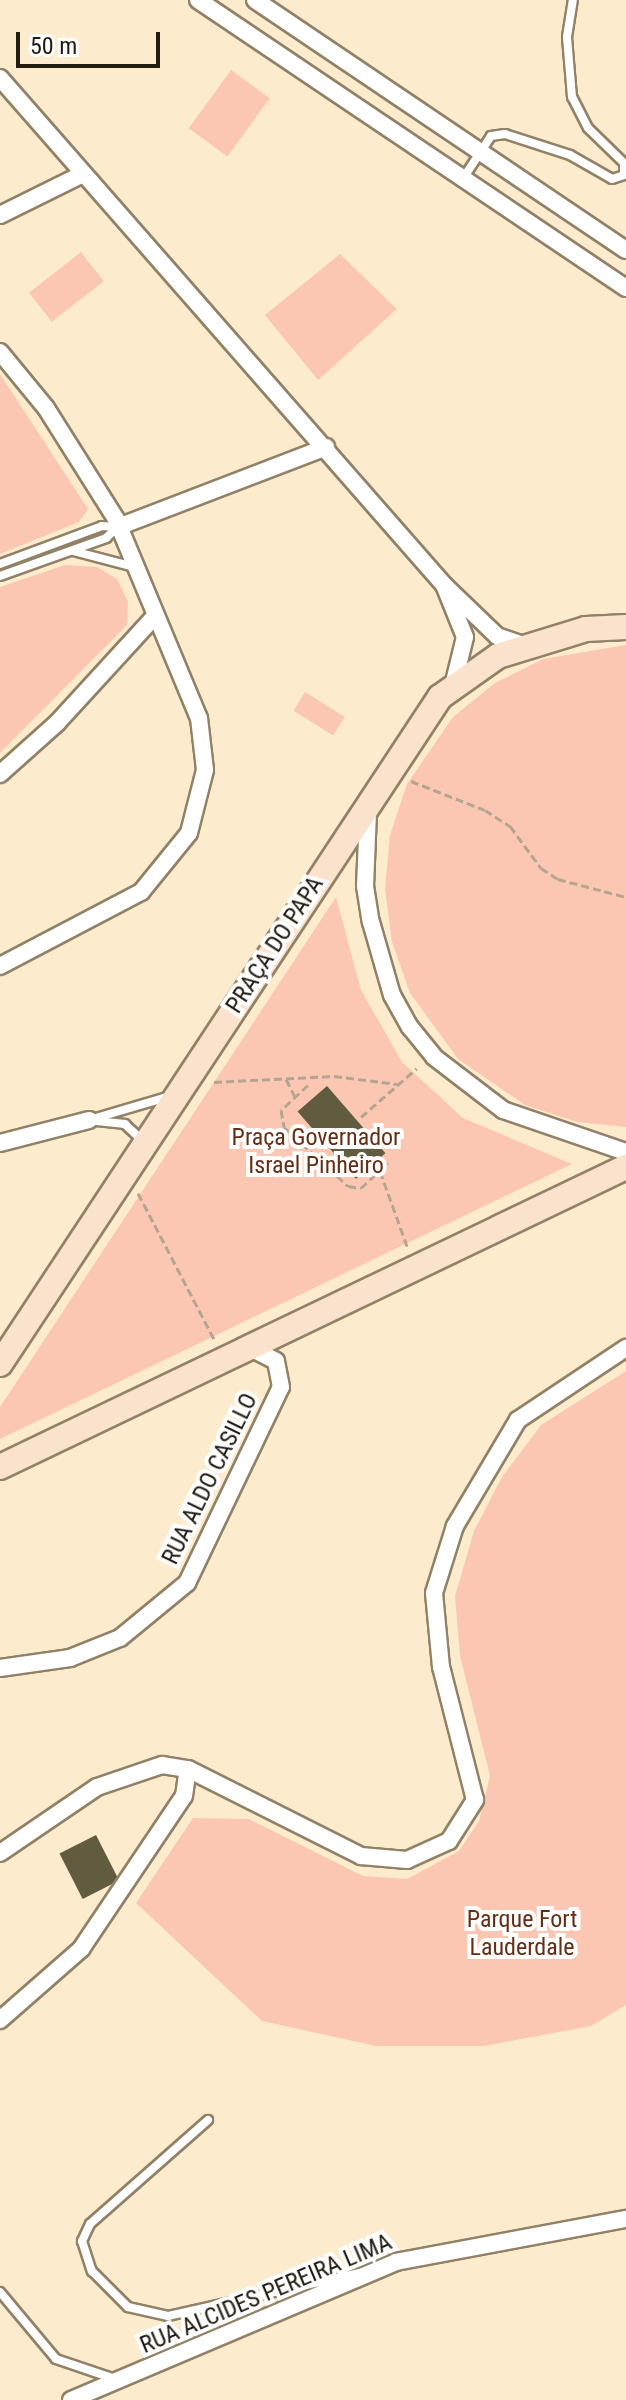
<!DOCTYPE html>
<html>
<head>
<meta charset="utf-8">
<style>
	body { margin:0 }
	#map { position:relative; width:626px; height:2400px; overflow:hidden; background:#fdebce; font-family:"Roboto Condensed",sans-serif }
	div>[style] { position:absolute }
	.green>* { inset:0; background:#fcc7b2; transform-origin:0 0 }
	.building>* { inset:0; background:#615b40; transform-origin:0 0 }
	.path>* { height:3px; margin-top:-1.5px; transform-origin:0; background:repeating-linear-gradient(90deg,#b3a58f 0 8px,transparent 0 12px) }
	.roads { filter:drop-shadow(2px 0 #918167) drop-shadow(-2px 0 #918167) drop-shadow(0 2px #918167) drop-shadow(0 -2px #918167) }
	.lane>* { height:8px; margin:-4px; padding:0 4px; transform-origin:4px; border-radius:4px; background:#fff }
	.street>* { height:16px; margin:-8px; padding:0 8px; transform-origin:8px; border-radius:8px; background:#fff }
	.secondary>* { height:24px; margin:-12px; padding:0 12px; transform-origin:12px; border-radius:12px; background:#fbe2cc }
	span { translate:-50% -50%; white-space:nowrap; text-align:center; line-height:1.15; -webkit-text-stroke:8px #fff; paint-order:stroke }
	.street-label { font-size:24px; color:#211b11 }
	.park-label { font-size:24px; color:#662d13 }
	.scale { position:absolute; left:16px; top:32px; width:144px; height:36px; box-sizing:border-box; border:4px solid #211b11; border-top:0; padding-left:10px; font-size:24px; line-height:28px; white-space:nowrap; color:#211b11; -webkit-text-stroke:6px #fff; paint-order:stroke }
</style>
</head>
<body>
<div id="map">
	<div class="green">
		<i style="left:231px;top:70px;width:48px;height:72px;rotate:36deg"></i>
		<i style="left:81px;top:252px;width:37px;height:66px;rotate:52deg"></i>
		<i style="clip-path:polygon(340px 254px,397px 309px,318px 380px,265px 315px)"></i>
		<i style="clip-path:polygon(0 374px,88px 509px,79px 522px,0 554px)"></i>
		<i style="clip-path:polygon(65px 565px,97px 567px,117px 579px,128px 601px,127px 625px,0 753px,0 587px)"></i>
		<i style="clip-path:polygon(626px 645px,626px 1127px,577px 1122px,525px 1105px,458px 1059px,410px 993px,392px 942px,385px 889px,390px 835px,407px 784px,453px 717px,495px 683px,543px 659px)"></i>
		<i style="left:305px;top:692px;width:47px;height:22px;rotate:32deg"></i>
		<i style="clip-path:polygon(336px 897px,361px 990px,402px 1062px,463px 1118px,572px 1164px,0 1439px,0 1407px)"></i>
		<i style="clip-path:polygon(626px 1371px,626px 2005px,591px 2026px,484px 2046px,376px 2046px,262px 2021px,136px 1903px,193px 1818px,249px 1819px,363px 1876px,407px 1879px,459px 1851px,479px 1821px,490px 1776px,460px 1656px,455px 1596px,474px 1531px,502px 1477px,541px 1425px)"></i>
	</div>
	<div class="building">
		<i style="left:327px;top:1086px;width:89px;height:39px;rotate:49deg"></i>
		<i style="left:96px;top:1835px;width:51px;height:41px;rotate:63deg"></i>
	</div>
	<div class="path">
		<i style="left:411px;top:781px;width:79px;rotate:21.4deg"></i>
		<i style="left:485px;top:810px;width:30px;rotate:33deg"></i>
		<i style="left:510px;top:826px;width:52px;rotate:53.6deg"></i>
		<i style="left:541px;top:868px;width:20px;rotate:33deg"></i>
		<i style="left:558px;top:879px;width:70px;rotate:14.8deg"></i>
		<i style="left:286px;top:1079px;width:20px;rotate:63deg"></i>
		<i style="left:214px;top:1082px;width:120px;rotate:-2.9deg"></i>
		<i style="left:334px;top:1076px;width:64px;rotate:7.1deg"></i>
		<i style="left:308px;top:1085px;width:37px;rotate:137deg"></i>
		<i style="left:281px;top:1110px;width:17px;rotate:80deg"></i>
		<i style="left:284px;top:1127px;width:87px;rotate:42.7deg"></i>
		<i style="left:348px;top:1186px;width:13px;rotate:9deg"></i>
		<i style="left:361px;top:1188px;width:37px;rotate:-43deg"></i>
		<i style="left:361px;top:1117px;width:74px;rotate:-41.2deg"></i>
		<i style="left:380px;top:1171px;width:80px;rotate:70.2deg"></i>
		<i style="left:138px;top:1193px;width:165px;rotate:62.5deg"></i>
	</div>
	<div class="roads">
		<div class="lane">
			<i style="left:464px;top:177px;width:49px;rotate:-56.6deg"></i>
			<i style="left:491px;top:136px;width:14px;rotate:-8deg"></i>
			<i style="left:505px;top:134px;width:68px;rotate:17.9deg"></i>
			<i style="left:570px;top:155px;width:48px;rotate:29.7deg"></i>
			<i style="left:612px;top:179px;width:13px;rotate:-18deg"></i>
			<i style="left:624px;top:175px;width:12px;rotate:-90deg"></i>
			<i style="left:624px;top:163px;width:50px;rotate:-135.8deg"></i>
			<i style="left:588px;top:128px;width:35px;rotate:-117deg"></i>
			<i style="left:572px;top:97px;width:60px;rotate:-94.8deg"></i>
			<i style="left:567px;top:37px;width:37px;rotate:-81deg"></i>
			<i style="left:73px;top:551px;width:63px;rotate:14.7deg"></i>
			<i style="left:0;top:564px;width:109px;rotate:-20.4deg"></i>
			<i style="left:102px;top:526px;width:16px;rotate:4deg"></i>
			<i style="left:0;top:576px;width:113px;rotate:-19.7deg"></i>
			<i style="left:106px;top:538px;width:16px;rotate:-43deg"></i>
			<i style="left:143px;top:1141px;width:25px;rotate:-137deg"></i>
			<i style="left:125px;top:1124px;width:36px;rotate:-174deg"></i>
			<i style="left:89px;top:1120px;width:81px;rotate:-16.4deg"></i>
			<i style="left:208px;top:2120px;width:157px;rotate:138.6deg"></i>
			<i style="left:90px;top:2224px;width:19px;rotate:115deg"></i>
			<i style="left:82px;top:2241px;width:32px;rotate:72deg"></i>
			<i style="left:92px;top:2271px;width:51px;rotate:45deg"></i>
			<i style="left:128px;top:2307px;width:41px;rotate:12.7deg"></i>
			<i style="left:168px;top:2316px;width:196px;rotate:-12.7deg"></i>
			<i style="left:0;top:2292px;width:87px;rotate:50.1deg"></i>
			<i style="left:56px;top:2359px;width:62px;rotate:18.7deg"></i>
		</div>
		<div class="street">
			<i style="left:198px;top:0;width:516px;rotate:33.94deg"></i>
			<i style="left:255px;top:0;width:447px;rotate:34deg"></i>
			<i style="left:0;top:78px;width:674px;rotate:48.79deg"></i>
			<i style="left:0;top:215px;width:93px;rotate:-26.3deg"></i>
			<i style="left:0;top:352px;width:72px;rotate:50.6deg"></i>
			<i style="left:46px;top:408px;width:131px;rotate:57.8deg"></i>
			<i style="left:116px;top:519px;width:216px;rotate:67.4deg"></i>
			<i style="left:199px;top:718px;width:52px;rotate:83.4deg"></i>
			<i style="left:205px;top:770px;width:65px;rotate:104.3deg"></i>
			<i style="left:189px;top:833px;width:76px;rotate:129.1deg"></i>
			<i style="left:141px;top:892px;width:159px;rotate:152.3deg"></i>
			<i style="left:118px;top:527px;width:223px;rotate:-21deg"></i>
			<i style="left:454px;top:682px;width:46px;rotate:-76.3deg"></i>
			<i style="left:465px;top:637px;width:56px;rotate:-112deg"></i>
			<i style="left:444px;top:585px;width:74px;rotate:43.9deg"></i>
			<i style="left:497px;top:636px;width:31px;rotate:19deg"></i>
			<i style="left:0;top:774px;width:76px;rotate:-41.8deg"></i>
			<i style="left:57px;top:723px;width:144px;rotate:-47.5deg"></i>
			<i style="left:368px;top:812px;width:74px;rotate:92.3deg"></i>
			<i style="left:365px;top:886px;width:36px;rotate:81deg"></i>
			<i style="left:371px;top:922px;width:76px;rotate:74deg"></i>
			<i style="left:392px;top:995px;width:37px;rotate:61deg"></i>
			<i style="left:410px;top:1027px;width:38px;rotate:51deg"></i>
			<i style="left:434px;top:1057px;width:87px;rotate:37.5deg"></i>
			<i style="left:503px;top:1110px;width:130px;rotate:18.9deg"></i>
			<i style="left:0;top:1143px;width:92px;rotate:-14.5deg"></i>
			<i style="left:0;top:1668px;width:71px;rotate:-8.1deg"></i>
			<i style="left:70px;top:1658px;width:54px;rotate:-21.8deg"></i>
			<i style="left:120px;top:1638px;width:87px;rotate:-39.4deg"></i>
			<i style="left:187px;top:1583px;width:217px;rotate:-64.4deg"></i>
			<i style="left:281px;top:1387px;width:26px;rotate:-101deg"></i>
			<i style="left:276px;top:1361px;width:30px;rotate:-153deg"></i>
			<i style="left:0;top:1853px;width:117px;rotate:-34.2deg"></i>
			<i style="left:97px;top:1787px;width:69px;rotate:-18.7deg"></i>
			<i style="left:162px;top:1765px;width:26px;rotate:9deg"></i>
			<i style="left:188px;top:1769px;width:194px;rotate:26.7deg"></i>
			<i style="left:361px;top:1856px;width:46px;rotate:5deg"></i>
			<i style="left:407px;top:1860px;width:46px;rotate:-24.3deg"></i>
			<i style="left:449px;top:1841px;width:49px;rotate:-57.6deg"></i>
			<i style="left:475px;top:1800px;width:137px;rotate:-104.3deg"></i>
			<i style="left:441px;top:1667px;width:74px;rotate:-95.4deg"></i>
			<i style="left:434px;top:1593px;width:70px;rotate:-72.6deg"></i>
			<i style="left:455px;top:1526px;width:123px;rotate:-59.3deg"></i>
			<i style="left:518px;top:1420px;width:130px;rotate:-33.7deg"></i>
			<i style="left:0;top:2020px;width:108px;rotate:-41.2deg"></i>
			<i style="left:81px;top:1949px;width:184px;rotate:-56.1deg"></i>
			<i style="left:184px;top:1796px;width:27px;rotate:-82deg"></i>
			<i style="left:71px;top:2400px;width:353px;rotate:-23deg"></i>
			<i style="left:396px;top:2262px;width:234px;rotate:-10.6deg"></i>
		</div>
		<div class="secondary">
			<i style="left:0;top:1364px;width:799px;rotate:-56.59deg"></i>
			<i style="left:440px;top:697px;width:71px;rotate:-35.3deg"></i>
			<i style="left:498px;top:656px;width:92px;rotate:-17.1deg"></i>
			<i style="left:586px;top:629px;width:40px;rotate:-2.9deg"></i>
			<i style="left:0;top:1467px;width:694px;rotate:-25.61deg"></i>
		</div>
	</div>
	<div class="street-label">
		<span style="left:275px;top:945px;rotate:-57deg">PRAÇA DO PAPA</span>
		<span style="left:210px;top:1479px;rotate:-64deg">RUA ALDO CASILLO</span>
		<span style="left:266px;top:2294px;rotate:-23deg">RUA ALCIDES PEREIRA LIMA</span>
	</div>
	<div class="park-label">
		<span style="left:316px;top:1152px">Praça Governador<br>Israel Pinheiro</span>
		<span style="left:522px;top:1934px">Parque Fort<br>Lauderdale</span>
	</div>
	<div class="scale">50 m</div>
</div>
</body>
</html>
